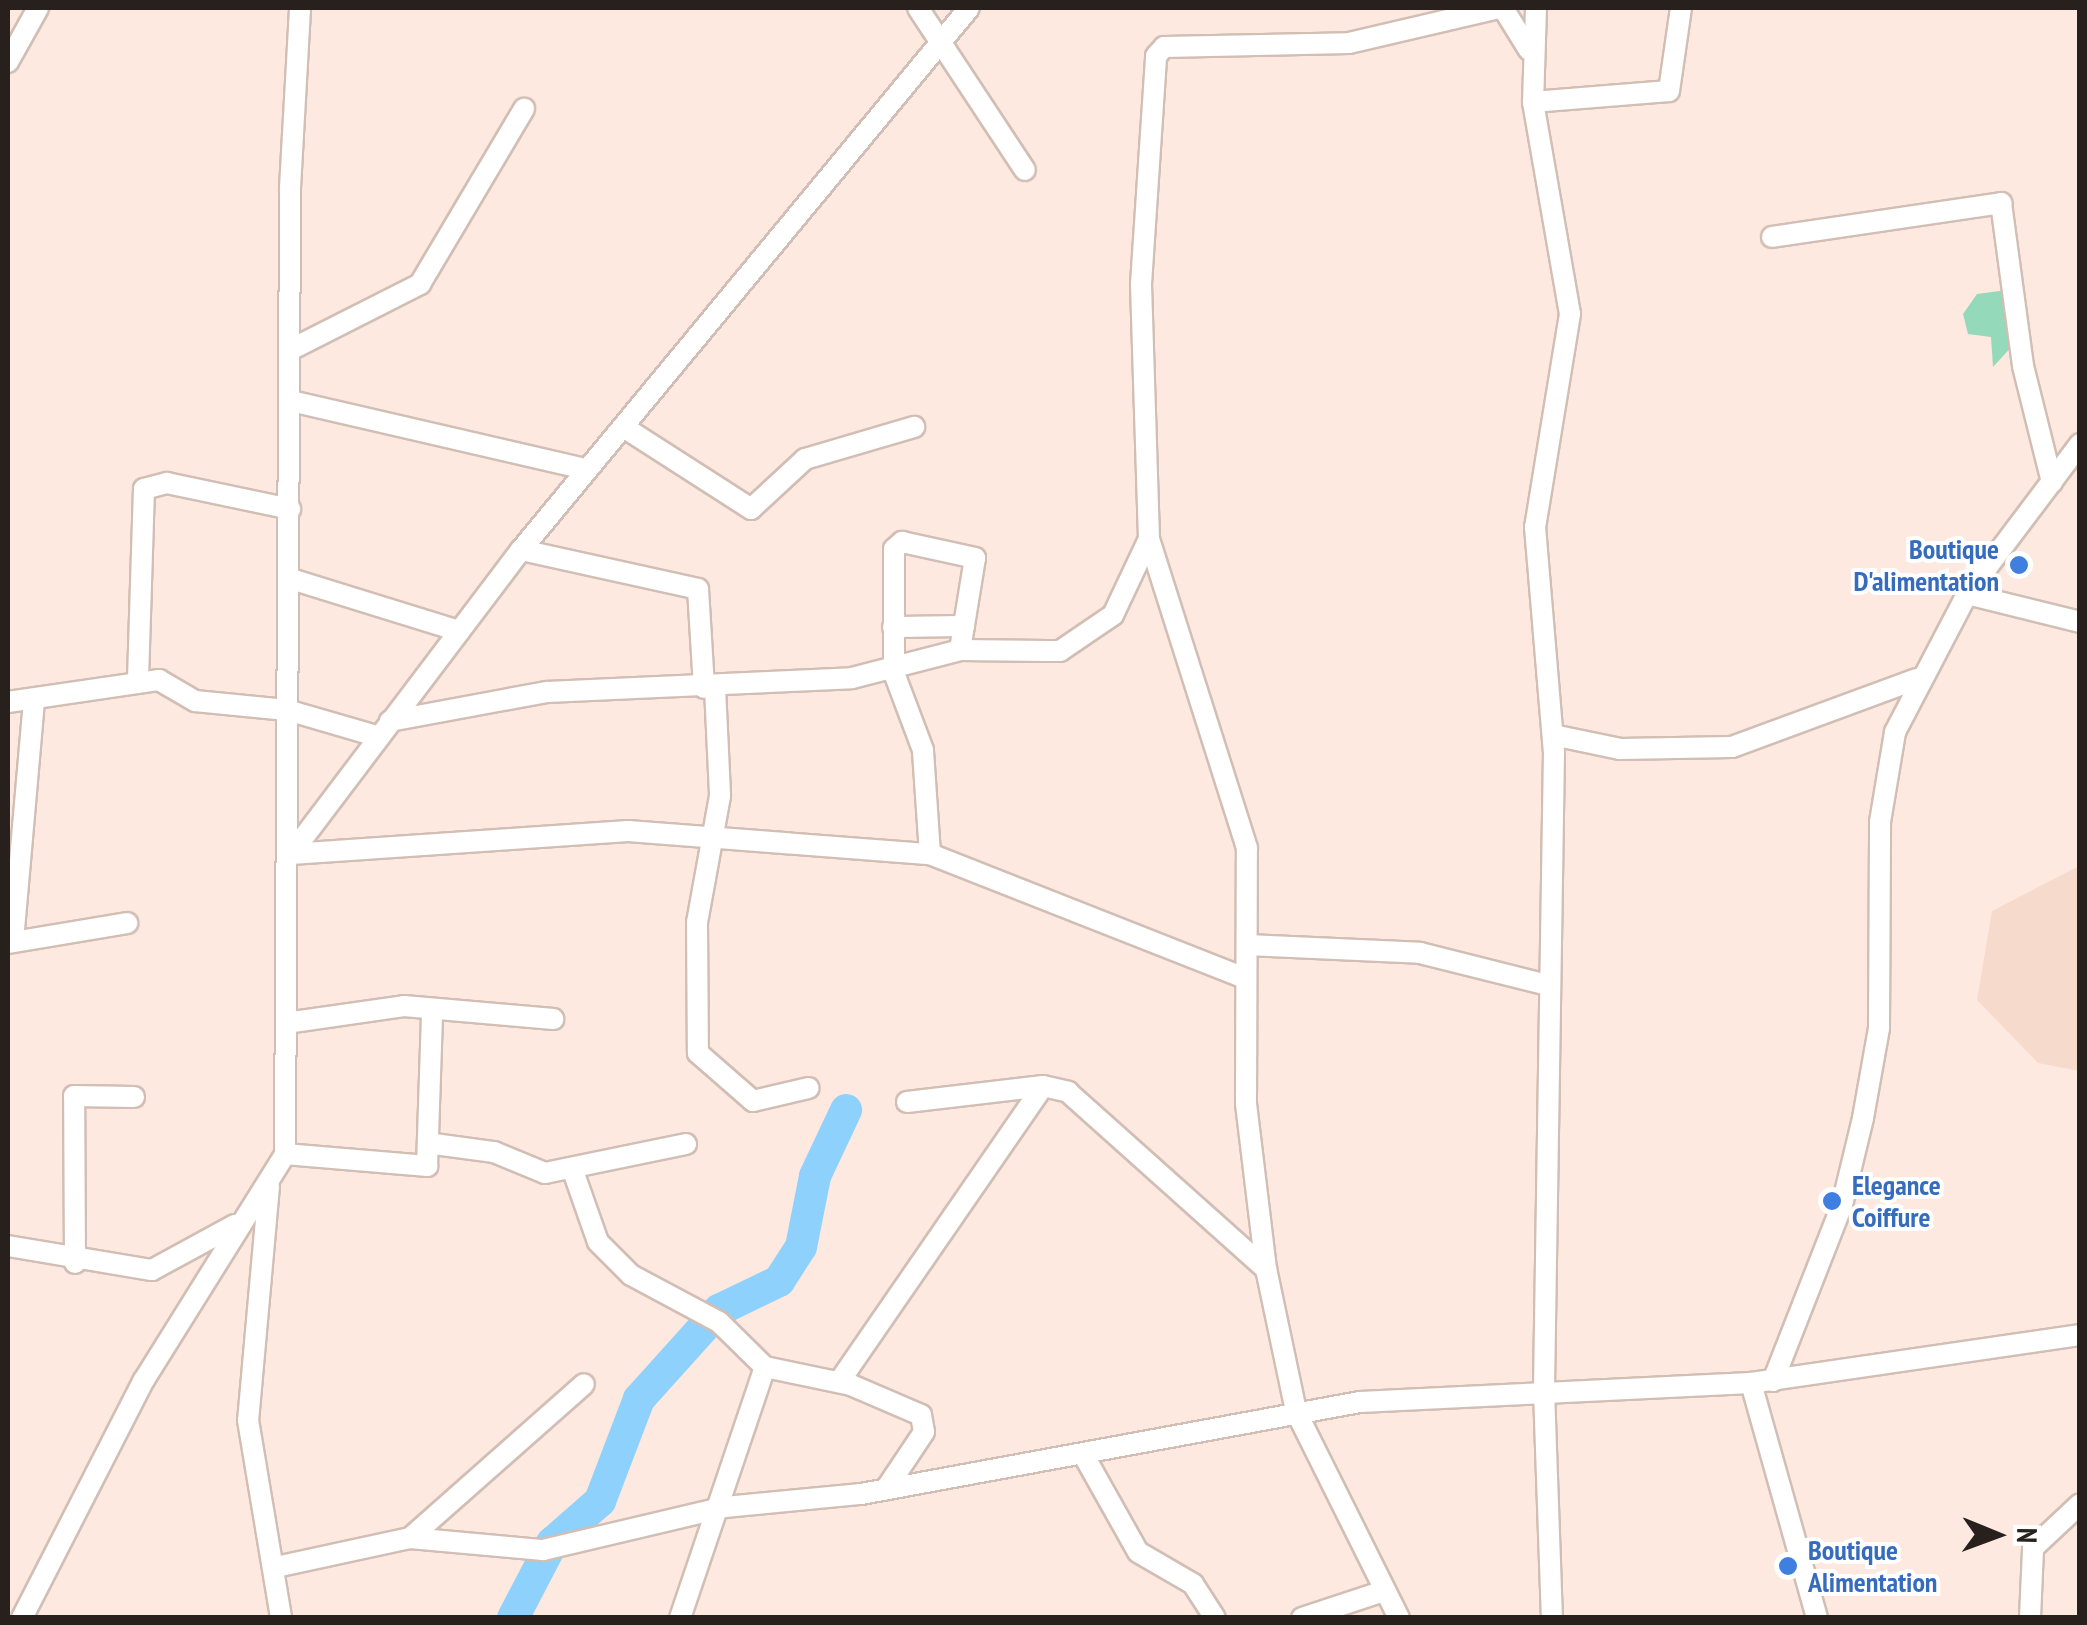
<!DOCTYPE html>
<html>
<head>
<meta charset="utf-8">
<style>
	body { margin:0 }
	#map { position:relative; width:2087px; height:1625px; overflow:hidden; background:#fde9df; font-family:"PT Sans Narrow",sans-serif }
	div>[style] { position:absolute }
	.built>* { inset:0; background:#f6dbcd }
	.green>* { inset:0; background:#94d9b9 }
	.river>* { height:32px; margin:-16px; padding:0 16px; transform-origin:16px; border-radius:16px; background:#8ed1fc }
	.roads { filter:drop-shadow(2px 0 #d1beb4) drop-shadow(-2px 0 #d1beb4) drop-shadow(0 2px #d1beb4) drop-shadow(0 -2px #d1beb4) }
	.minor>* { height:20px; margin:-10px; padding:0 10px; transform-origin:10px; border-radius:10px; background:#fff }
	.dots>* { width:28px; height:28px; translate:-50% -50%; box-sizing:border-box; border:5px solid #fff; border-radius:50% }
	span { translate:-50% -50%; white-space:nowrap; text-align:center; line-height:1.15; -webkit-text-stroke:8px #fff; paint-order:stroke }
	.shop-label { font-size:28px; color:#366cbe; font-weight:700 }
	.right { translate:-100% -50%; text-align:right }
	.left { translate:0 -50%; text-align:left }
	.frame { position:absolute; inset:0; border:10px solid #27201c; pointer-events:none }
	.north { position:absolute; left:1947px; top:1485px; width:100px; height:100px; -webkit-text-stroke:8px #fff; paint-order:stroke; rotate:91deg; font-size:28px; font-weight:700; line-height:40px; text-align:center; color:#27201c }
	.north::after { content:''; display:block; margin:auto; width:35px; height:45px; background:#27201c; clip-path:polygon(50% 0,100% 100%,50% 72%,0 100%) }
</style>
</head>
<body>
<div id="map">
	<div class="built">
		<i style="clip-path:polygon(2079px 866px,2079px 1071px,2038px 1063px,1977px 1000px,1992px 911px)"></i>
	</div>
	<div class="green">
		<i style="clip-path:polygon(2022px 288px,2027px 330px,1993px 367px,1991px 337px,1968px 334px,1963px 314px,1977px 294px)"></i>
	</div>
	<div class="river">
		<i style="left:513px;top:1618px;width:85px;rotate:-62.5deg"></i>
		<i style="left:552px;top:1543px;width:64px;rotate:-41.2deg"></i>
		<i style="left:600px;top:1501px;width:109px;rotate:-69.1deg"></i>
		<i style="left:639px;top:1399px;width:120px;rotate:-48deg"></i>
		<i style="left:719px;top:1310px;width:67px;rotate:-25.8deg"></i>
		<i style="left:779px;top:1281px;width:40px;rotate:-57.1deg"></i>
		<i style="left:801px;top:1247px;width:72px;rotate:-78.8deg"></i>
		<i style="left:815px;top:1176px;width:73px;rotate:-64.8deg"></i>
	</div>
	<div class="roads">
		<div class="minor">
			<i style="left:918px;top:8px;width:194px;rotate:56.6deg"></i>
			<i style="left:1503px;top:8px;width:49px;rotate:58.2deg"></i>
			<i style="left:1536px;top:8px;width:94px;rotate:91.8deg"></i>
			<i style="left:1533px;top:102px;width:215px;rotate:80.1deg"></i>
			<i style="left:1570px;top:314px;width:216px;rotate:99.3deg"></i>
			<i style="left:1535px;top:527px;width:225px;rotate:85.2deg"></i>
			<i style="left:1554px;top:751px;width:640px;rotate:90.9deg"></i>
			<i style="left:1544px;top:1391px;width:227px;rotate:88deg"></i>
			<i style="left:8px;top:62px;width:62px;rotate:-60.9deg"></i>
			<i style="left:1533px;top:102px;width:136px;rotate:-4.6deg"></i>
			<i style="left:1669px;top:91px;width:84px;rotate:-81.8deg"></i>
			<i style="left:1772px;top:237px;width:232px;rotate:-8.4deg"></i>
			<i style="left:2001px;top:203px;width:164px;rotate:82.3deg"></i>
			<i style="left:2023px;top:366px;width:120px;rotate:76deg"></i>
			<i style="left:292px;top:349px;width:144px;rotate:-26.9deg"></i>
			<i style="left:420px;top:284px;width:204px;rotate:-59.3deg"></i>
			<i style="left:291px;top:401px;width:303px;rotate:13deg"></i>
			<i style="left:625px;top:428px;width:150px;rotate:32.7deg"></i>
			<i style="left:751px;top:509px;width:74px;rotate:-42.8deg"></i>
			<i style="left:805px;top:459px;width:114px;rotate:-16.4deg"></i>
			<i style="left:521px;top:550px;width:181px;rotate:12.4deg"></i>
			<i style="left:698px;top:589px;width:99px;rotate:86.5deg"></i>
			<i style="left:291px;top:579px;width:176px;rotate:17.2deg"></i>
			<i style="left:1967px;top:594px;width:116px;rotate:13.9deg"></i>
			<i style="left:893px;top:627px;width:71px;rotate:-0.8deg"></i>
			<i style="left:138px;top:679px;width:190px;rotate:-88.2deg"></i>
			<i style="left:144px;top:489px;width:24px;rotate:-15deg"></i>
			<i style="left:167px;top:483px;width:126px;rotate:11.9deg"></i>
			<i style="left:715px;top:688px;width:108px;rotate:87.3deg"></i>
			<i style="left:720px;top:796px;width:128px;rotate:100.3deg"></i>
			<i style="left:697px;top:922px;width:131px;rotate:89.6deg"></i>
			<i style="left:698px;top:1053px;width:73px;rotate:41.1deg"></i>
			<i style="left:753px;top:1101px;width:57px;rotate:-13.1deg"></i>
			<i style="left:8px;top:702px;width:153px;rotate:-8.3deg"></i>
			<i style="left:159px;top:680px;width:42px;rotate:30.3deg"></i>
			<i style="left:195px;top:701px;width:92px;rotate:5.6deg"></i>
			<i style="left:287px;top:710px;width:90px;rotate:16.2deg"></i>
			<i style="left:390px;top:721px;width:160px;rotate:-10.5deg"></i>
			<i style="left:547px;top:692px;width:305px;rotate:-2.6deg"></i>
			<i style="left:852px;top:678px;width:112px;rotate:-14.5deg"></i>
			<i style="left:960px;top:650px;width:100px;rotate:0.6deg"></i>
			<i style="left:1060px;top:651px;width:64px;rotate:-34.2deg"></i>
			<i style="left:1113px;top:615px;width:84px;rotate:-64.7deg"></i>
			<i style="left:1553px;top:735px;width:68px;rotate:11.8deg"></i>
			<i style="left:1620px;top:749px;width:112px;rotate:-1deg"></i>
			<i style="left:1732px;top:747px;width:197px;rotate:-20.2deg"></i>
			<i style="left:291px;top:854px;width:381px;rotate:-52.9deg"></i>
			<i style="left:521px;top:550px;width:703px;rotate:-50.42deg"></i>
			<i style="left:291px;top:854px;width:338px;rotate:-3.9deg"></i>
			<i style="left:628px;top:831px;width:303px;rotate:4.4deg"></i>
			<i style="left:930px;top:854px;width:335px;rotate:21.5deg"></i>
			<i style="left:930px;top:854px;width:104px;rotate:-93.9deg"></i>
			<i style="left:923px;top:750px;width:82px;rotate:-110.6deg"></i>
			<i style="left:894px;top:673px;width:124px;rotate:-90deg"></i>
			<i style="left:894px;top:549px;width:11px;rotate:-41deg"></i>
			<i style="left:902px;top:542px;width:75px;rotate:12.4deg"></i>
			<i style="left:975px;top:558px;width:93px;rotate:99.3deg"></i>
			<i style="left:13px;top:941px;width:240px;rotate:-85deg"></i>
			<i style="left:8px;top:943px;width:121px;rotate:-9.5deg"></i>
			<i style="left:1247px;top:945px;width:173px;rotate:2.6deg"></i>
			<i style="left:1420px;top:953px;width:131px;rotate:14.1deg"></i>
			<i style="left:286px;top:1023px;width:119px;rotate:-8.2deg"></i>
			<i style="left:404px;top:1006px;width:150px;rotate:5deg"></i>
			<i style="left:907px;top:1102px;width:137px;rotate:-6.7deg"></i>
			<i style="left:1043px;top:1086px;width:26px;rotate:13deg"></i>
			<i style="left:1068px;top:1092px;width:266px;rotate:41.8deg"></i>
			<i style="left:434px;top:1144px;width:61px;rotate:7.6deg"></i>
			<i style="left:494px;top:1152px;width:55px;rotate:22.4deg"></i>
			<i style="left:545px;top:1173px;width:144px;rotate:-11.6deg"></i>
			<i style="left:285px;top:1154px;width:143px;rotate:4.8deg"></i>
			<i style="left:427px;top:1166px;width:154px;rotate:-88.1deg"></i>
			<i style="left:572px;top:1168px;width:78px;rotate:70.6deg"></i>
			<i style="left:598px;top:1242px;width:47px;rotate:45deg"></i>
			<i style="left:631px;top:1275px;width:100px;rotate:28.1deg"></i>
			<i style="left:719px;top:1322px;width:64px;rotate:44.4deg"></i>
			<i style="left:765px;top:1367px;width:88px;rotate:11.8deg"></i>
			<i style="left:851px;top:1385px;width:76px;rotate:23.2deg"></i>
			<i style="left:921px;top:1415px;width:17px;rotate:80deg"></i>
			<i style="left:924px;top:1432px;width:69px;rotate:123.7deg"></i>
			<i style="left:269px;top:1186px;width:235px;rotate:95.1deg"></i>
			<i style="left:248px;top:1420px;width:201px;rotate:80.5deg"></i>
			<i style="left:8px;top:1246px;width:146px;rotate:9.5deg"></i>
			<i style="left:152px;top:1270px;width:94px;rotate:-28.5deg"></i>
			<i style="left:75px;top:1263px;width:167px;rotate:-90.3deg"></i>
			<i style="left:74px;top:1096px;width:60px;rotate:1deg"></i>
			<i style="left:1773px;top:1381px;width:189px;rotate:-68.6deg"></i>
			<i style="left:1842px;top:1205px;width:89px;rotate:-76.4deg"></i>
			<i style="left:1863px;top:1118px;width:91px;rotate:-79.9deg"></i>
			<i style="left:1879px;top:1028px;width:206px;rotate:-89.7deg"></i>
			<i style="left:1880px;top:822px;width:91px;rotate:-80.5deg"></i>
			<i style="left:1895px;top:732px;width:156px;rotate:-62.4deg"></i>
			<i style="left:1967px;top:594px;width:188px;rotate:-53deg"></i>
			<i style="left:839px;top:1382px;width:359px;rotate:-55.4deg"></i>
			<i style="left:1751px;top:1383px;width:244px;rotate:74.3deg"></i>
			<i style="left:1083px;top:1454px;width:112px;rotate:60.7deg"></i>
			<i style="left:1138px;top:1552px;width:64px;rotate:30.2deg"></i>
			<i style="left:1193px;top:1584px;width:40px;rotate:57.1deg"></i>
			<i style="left:410px;top:1538px;width:232px;rotate:-41.5deg"></i>
			<i style="left:276px;top:1567px;width:137px;rotate:-12.2deg"></i>
			<i style="left:410px;top:1538px;width:134px;rotate:5.2deg"></i>
			<i style="left:543px;top:1550px;width:187px;rotate:-13.3deg"></i>
			<i style="left:725px;top:1507px;width:137px;rotate:-5.5deg"></i>
			<i style="left:861px;top:1494px;width:507px;rotate:-10.45deg"></i>
			<i style="left:1360px;top:1402px;width:391px;rotate:-2.8deg"></i>
			<i style="left:1751px;top:1383px;width:332px;rotate:-8.3deg"></i>
			<i style="left:22px;top:1618px;width:267px;rotate:-62.9deg"></i>
			<i style="left:144px;top:1380px;width:266px;rotate:-58deg"></i>
			<i style="left:285px;top:1154px;width:966px;rotate:-89.7deg"></i>
			<i style="left:290px;top:188px;width:180px;rotate:-86.8deg"></i>
			<i style="left:680px;top:1618px;width:265px;rotate:-71.3deg"></i>
			<i style="left:1302px;top:1618px;width:83px;rotate:-18.2deg"></i>
			<i style="left:1399px;top:1618px;width:231px;rotate:-116.5deg"></i>
			<i style="left:1296px;top:1411px;width:145px;rotate:-101.9deg"></i>
			<i style="left:1266px;top:1269px;width:167px;rotate:-96.9deg"></i>
			<i style="left:1246px;top:1103px;width:255px;rotate:-89.8deg"></i>
			<i style="left:1247px;top:848px;width:324px;rotate:-107.6deg"></i>
			<i style="left:1149px;top:539px;width:255px;rotate:-91.8deg"></i>
			<i style="left:1141px;top:284px;width:228px;rotate:-86.2deg"></i>
			<i style="left:1156px;top:56px;width:12px;rotate:-48deg"></i>
			<i style="left:1164px;top:47px;width:185px;rotate:-1.2deg"></i>
			<i style="left:1349px;top:43px;width:154px;rotate:-13.1deg"></i>
			<i style="left:2030px;top:1618px;width:70px;rotate:-87.5deg"></i>
			<i style="left:2033px;top:1548px;width:64px;rotate:-43.1deg"></i>
		</div>
	</div>
	<div class="dots">
		<i style="left:2019px;top:565px;background:#3f7fe0"></i>
		<i style="left:1832px;top:1201px;background:#3f7fe0"></i>
		<i style="left:1788px;top:1566px;background:#3f7fe0"></i>
	</div>
	<div class="shop-label">
		<span class="right" style="left:1999px;top:565px">Boutique<br>D'alimentation</span>
		<span class="left" style="left:1852px;top:1201px">Elegance<br>Coiffure</span>
		<span class="left" style="left:1808px;top:1566px">Boutique<br>Alimentation</span>
	</div>
	<div class="frame"></div>
	<div class="north">N</div>
</div>
</body>
</html>
